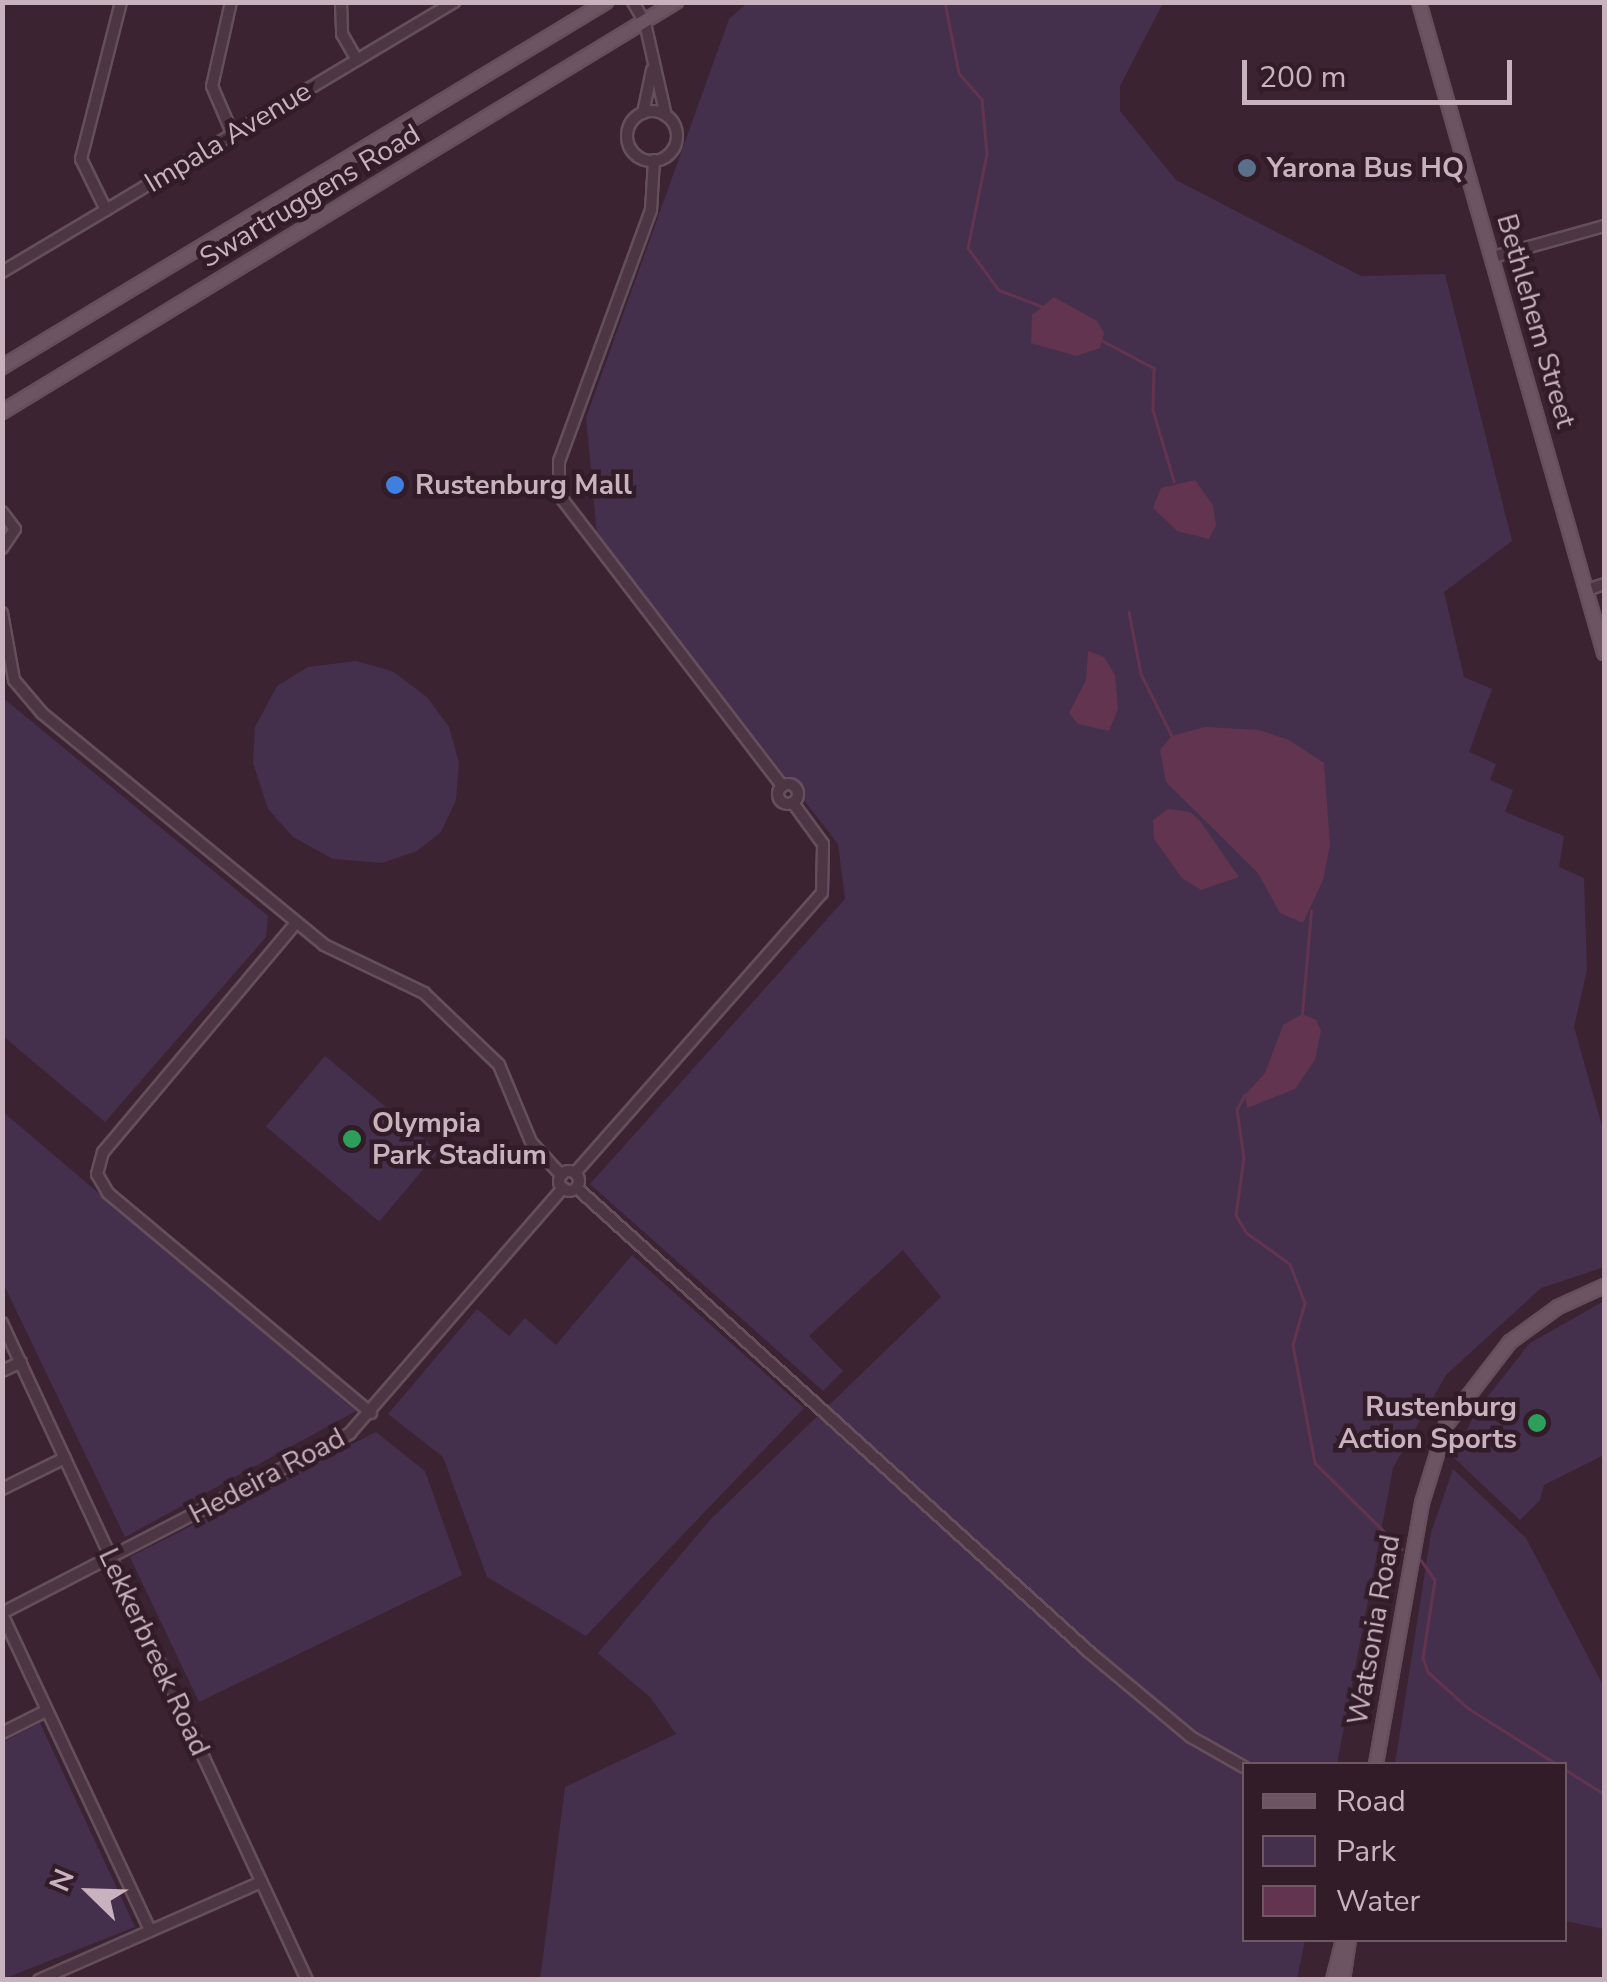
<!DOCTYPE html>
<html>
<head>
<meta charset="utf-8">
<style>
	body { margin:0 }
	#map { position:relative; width:1607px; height:1982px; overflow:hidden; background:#3c2332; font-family:"Nunito Sans",sans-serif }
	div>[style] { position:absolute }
	.green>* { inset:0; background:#44304c; transform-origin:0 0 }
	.water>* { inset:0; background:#62344f }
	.stream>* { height:2.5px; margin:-1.25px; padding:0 1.25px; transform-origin:1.25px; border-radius:1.25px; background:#62344f }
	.roads { filter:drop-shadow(2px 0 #644f5b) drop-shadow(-2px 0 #644f5b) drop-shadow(0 2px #644f5b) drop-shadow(0 -2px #644f5b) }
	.minor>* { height:10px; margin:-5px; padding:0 5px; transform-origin:5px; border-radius:5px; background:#4d3643 }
	.minor>.ring { margin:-5px; padding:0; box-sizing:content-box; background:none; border:10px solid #4d3643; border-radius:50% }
	.major>* { height:12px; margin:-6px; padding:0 6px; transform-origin:6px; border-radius:6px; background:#6d5463 }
	.dots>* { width:28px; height:28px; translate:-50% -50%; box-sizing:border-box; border:5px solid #311c28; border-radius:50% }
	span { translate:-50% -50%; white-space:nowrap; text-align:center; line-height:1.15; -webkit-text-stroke:9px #311c28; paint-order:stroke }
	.street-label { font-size:28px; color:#c8b2be }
	.poi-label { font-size:28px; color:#c8b2be; font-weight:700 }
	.left { translate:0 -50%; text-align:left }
	.right { translate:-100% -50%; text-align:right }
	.frame { position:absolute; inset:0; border:5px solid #c8b2be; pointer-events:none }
	.legend { position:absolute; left:1242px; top:1762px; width:325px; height:180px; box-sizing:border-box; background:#311c28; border:2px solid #6d5864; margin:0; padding:12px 18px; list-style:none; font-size:30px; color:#c8b2be }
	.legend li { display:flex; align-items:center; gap:20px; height:50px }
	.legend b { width:50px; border:2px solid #6d5864 }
	.north { position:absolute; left:40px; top:1842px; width:100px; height:100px; -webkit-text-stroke:8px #311c28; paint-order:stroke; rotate:293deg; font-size:28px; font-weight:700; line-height:40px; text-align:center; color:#c8b2be }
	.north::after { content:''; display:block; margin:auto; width:35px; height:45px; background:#c8b2be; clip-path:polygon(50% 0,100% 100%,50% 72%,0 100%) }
	.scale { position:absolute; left:1242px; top:60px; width:270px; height:45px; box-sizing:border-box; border:5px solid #c8b2be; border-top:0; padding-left:12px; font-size:30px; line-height:35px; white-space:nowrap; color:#c8b2be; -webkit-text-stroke:8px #311c28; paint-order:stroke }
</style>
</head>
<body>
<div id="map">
	<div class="green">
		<i style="clip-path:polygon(747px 3px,1163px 3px,1120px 86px,1120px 111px,1176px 180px,1361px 276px,1445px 274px,1512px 541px,1444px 592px,1464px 677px,1492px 689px,1469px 752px,1496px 764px,1490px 780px,1513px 790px,1505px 812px,1564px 836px,1559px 867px,1584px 878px,1587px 970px,1574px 1027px,1604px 1133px,1604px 1267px,1541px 1288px,1446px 1375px,1393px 1468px,1337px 1764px,1244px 1764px,1244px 1940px,1305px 1940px,1297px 1979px,540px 1980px,565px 1787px,676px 1734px,650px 1697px,598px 1653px,710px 1520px,941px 1297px,903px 1250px,809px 1336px,843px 1371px,823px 1391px,590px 1184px,845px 899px,838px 844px,597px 535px,586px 418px,729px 19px)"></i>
		<i style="clip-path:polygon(356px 661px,392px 671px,427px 697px,449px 727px,459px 763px,456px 800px,441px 832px,417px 851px,382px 863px,333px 859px,293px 837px,268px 809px,253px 763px,255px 727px,277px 686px,308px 667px)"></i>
		<i style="clip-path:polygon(2px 697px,268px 916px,266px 937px,105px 1122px,3px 1036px)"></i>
		<i style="left:325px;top:1056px;width:148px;height:92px;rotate:40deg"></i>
		<i style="clip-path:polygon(3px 1112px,356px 1411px,125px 1537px,3px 1283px)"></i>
		<i style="clip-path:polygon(632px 1255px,804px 1408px,586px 1636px,487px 1577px,443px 1457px,388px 1414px,477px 1309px,509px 1336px,525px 1318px,556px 1345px)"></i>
		<i style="clip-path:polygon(1604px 1301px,1604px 1455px,1544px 1485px,1540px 1500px,1520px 1520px,1453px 1457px,1477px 1410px,1530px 1343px)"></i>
		<i style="clip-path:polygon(376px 1432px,425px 1471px,462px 1575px,199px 1702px,130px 1557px)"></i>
		<i style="clip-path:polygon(1453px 1469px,1526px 1538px,1604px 1687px,1604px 1929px,1565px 1921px,1564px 1764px,1395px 1764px,1431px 1533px)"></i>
		<i style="clip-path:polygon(40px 1723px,135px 1927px,3px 1979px,3px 1742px)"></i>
	</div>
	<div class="water">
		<i style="clip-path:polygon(1054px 297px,1097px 321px,1104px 333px,1100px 348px,1076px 356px,1031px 343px,1032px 315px)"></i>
		<i style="clip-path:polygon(1195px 480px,1213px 505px,1216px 525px,1209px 539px,1177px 531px,1153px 508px,1161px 488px)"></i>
		<i style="clip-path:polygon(1088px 651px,1104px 657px,1115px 675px,1118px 709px,1109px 731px,1078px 724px,1069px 713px,1086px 680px)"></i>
		<i style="clip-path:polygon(1205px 727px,1259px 730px,1289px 740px,1324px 763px,1330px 845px,1323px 880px,1303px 923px,1280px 913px,1258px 873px,1166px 782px,1160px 750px,1172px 736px)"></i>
		<i style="clip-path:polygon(1168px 809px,1190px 812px,1200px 821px,1239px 877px,1201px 890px,1182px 878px,1154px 839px,1153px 820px)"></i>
		<i style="clip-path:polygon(1302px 1014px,1316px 1020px,1321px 1031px,1315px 1060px,1295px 1089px,1247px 1108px,1245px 1095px,1265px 1073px,1283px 1025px)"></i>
	</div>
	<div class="stream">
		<i style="left:945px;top:2px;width:72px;rotate:78.8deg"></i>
		<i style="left:959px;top:73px;width:35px;rotate:49deg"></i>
		<i style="left:982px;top:99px;width:55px;rotate:84.8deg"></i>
		<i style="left:987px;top:154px;width:96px;rotate:101.4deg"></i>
		<i style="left:968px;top:248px;width:52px;rotate:53.6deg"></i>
		<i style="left:999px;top:290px;width:45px;rotate:20.9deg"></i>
		<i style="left:1103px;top:341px;width:58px;rotate:27.9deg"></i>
		<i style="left:1154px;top:368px;width:42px;rotate:91.4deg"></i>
		<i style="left:1153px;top:410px;width:74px;rotate:73.5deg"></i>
		<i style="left:1129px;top:612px;width:63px;rotate:79deg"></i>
		<i style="left:1141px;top:674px;width:69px;rotate:63.4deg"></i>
		<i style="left:1302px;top:1014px;width:103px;rotate:-85deg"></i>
		<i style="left:1245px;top:1095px;width:17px;rotate:118deg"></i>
		<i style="left:1237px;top:1110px;width:49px;rotate:81.7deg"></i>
		<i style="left:1244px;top:1158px;width:58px;rotate:98deg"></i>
		<i style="left:1236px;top:1215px;width:21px;rotate:59deg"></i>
		<i style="left:1247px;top:1233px;width:53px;rotate:35.8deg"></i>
		<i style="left:1290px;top:1264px;width:42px;rotate:69deg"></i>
		<i style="left:1305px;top:1303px;width:44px;rotate:105.9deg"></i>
		<i style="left:1293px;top:1345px;width:120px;rotate:79.4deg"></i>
		<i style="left:1315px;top:1463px;width:122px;rotate:44.7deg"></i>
		<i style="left:1421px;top:1560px;width:24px;rotate:55deg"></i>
		<i style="left:1435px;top:1580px;width:79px;rotate:98.7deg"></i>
		<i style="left:1423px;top:1658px;width:15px;rotate:70deg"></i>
		<i style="left:1428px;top:1672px;width:54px;rotate:42deg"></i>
		<i style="left:1468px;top:1708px;width:161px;rotate:32.3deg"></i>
	</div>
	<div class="roads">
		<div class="minor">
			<i style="left:231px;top:2px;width:86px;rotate:102.7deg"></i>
			<i style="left:212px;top:86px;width:53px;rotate:66.8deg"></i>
			<i style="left:341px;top:2px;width:32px;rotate:88deg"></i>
			<i style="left:342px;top:34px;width:30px;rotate:60deg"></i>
			<i style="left:633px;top:2px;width:24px;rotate:60deg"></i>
			<i style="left:645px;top:23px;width:95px;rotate:77.3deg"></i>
			<i class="ring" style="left:627px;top:111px;width:40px;height:40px"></i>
			<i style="left:643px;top:113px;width:44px;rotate:-78.2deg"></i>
			<i style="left:654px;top:160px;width:50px;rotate:93.4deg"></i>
			<i style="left:651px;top:210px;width:267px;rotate:110.1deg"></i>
			<i style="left:559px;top:461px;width:34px;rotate:90deg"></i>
			<i style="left:559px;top:495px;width:367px;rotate:52.5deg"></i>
			<i style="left:106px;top:210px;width:57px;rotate:-116.1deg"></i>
			<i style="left:81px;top:159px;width:162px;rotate:-75.7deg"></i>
			<i style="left:1493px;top:257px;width:115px;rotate:-15.6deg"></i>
			<i style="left:2px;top:272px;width:527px;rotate:-30.85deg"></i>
			<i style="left:2px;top:512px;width:21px;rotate:53deg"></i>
			<i style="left:15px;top:529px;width:23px;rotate:124deg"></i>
			<i style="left:1587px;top:590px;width:18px;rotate:-19deg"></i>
			<i style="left:2px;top:613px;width:68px;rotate:79.8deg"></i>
			<i style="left:14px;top:680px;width:43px;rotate:49.7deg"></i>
			<i style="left:42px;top:713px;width:365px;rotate:39.4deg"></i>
			<i style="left:324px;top:945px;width:111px;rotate:25.6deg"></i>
			<i style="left:424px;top:993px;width:104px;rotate:43.8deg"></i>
			<i style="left:499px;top:1065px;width:83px;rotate:67.4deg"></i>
			<i style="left:531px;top:1142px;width:45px;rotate:47.7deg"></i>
			<i class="ring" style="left:778px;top:784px;width:10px;height:10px"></i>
			<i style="left:296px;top:923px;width:299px;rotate:130.1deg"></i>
			<i style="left:103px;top:1152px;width:23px;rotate:105deg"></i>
			<i style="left:97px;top:1174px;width:22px;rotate:60deg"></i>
			<i style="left:108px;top:1193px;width:343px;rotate:39.9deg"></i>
			<i class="ring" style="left:559px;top:1171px;width:10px;height:10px"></i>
			<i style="left:575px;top:1173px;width:373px;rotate:-48.6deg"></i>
			<i style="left:822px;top:893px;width:49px;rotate:-88.8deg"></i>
			<i style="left:823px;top:844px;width:51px;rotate:-126.2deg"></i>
			<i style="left:577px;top:1188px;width:691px;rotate:42.18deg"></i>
			<i style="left:1089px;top:1652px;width:133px;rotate:39.8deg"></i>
			<i style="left:1191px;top:1737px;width:61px;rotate:29.5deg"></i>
			<i style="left:2px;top:1323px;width:724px;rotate:65.1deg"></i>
			<i style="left:2px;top:1371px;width:21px;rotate:-25deg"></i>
			<i style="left:2px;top:1489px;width:70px;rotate:-26.2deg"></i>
			<i style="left:2px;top:1613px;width:392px;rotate:-27.3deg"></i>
			<i style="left:350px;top:1433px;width:325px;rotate:-49deg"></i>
			<i style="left:2px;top:1614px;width:349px;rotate:64.9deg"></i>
			<i style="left:2px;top:1733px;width:49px;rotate:-26.6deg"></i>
			<i style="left:39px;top:1980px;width:243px;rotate:-23.8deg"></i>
		</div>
		<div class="major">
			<i style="left:1419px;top:2px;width:677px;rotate:74.14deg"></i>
			<i style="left:2px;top:367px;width:706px;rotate:-31.14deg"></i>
			<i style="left:2px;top:412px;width:789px;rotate:-31.31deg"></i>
			<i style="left:1376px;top:1764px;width:265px;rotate:-80deg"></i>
			<i style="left:1422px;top:1503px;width:82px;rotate:-72.9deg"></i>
			<i style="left:1446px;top:1425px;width:105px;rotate:-52.4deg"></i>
			<i style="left:1510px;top:1342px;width:59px;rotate:-36.1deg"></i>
			<i style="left:1558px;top:1307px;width:51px;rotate:-24.5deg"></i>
			<i style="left:1333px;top:1980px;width:41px;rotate:-76deg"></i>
			<i style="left:1343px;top:1980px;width:40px;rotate:-81.5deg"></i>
		</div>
	</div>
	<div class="dots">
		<i style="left:1247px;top:168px;background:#5c6f8a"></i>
		<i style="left:395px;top:485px;background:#3f7fe0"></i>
		<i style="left:352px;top:1139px;background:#2e9e5b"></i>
		<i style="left:1537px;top:1423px;background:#2e9e5b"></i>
	</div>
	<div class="street-label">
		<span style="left:228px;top:137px;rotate:-31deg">Impala Avenue</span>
		<span style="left:310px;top:196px;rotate:-31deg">Swartruggens Road</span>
		<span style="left:1536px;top:321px;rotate:74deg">Bethlehem Street</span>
		<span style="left:267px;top:1476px;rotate:-28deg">Hedeira Road</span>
		<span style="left:1374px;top:1630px;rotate:-80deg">Watsonia Road</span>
		<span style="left:154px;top:1652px;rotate:65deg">Lekkerbreek Road</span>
	</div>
	<div class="poi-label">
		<span class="left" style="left:1267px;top:168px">Yarona Bus HQ</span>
		<span class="left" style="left:415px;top:485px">Rustenburg Mall</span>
		<span class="left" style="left:372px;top:1139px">Olympia<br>Park Stadium</span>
		<span class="right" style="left:1517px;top:1423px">Rustenburg<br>Action Sports</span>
	</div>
	<div class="frame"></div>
	<ul class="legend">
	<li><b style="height:12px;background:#6d5463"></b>Road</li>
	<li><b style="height:28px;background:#44304c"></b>Park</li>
	<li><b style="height:28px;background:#62344f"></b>Water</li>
	</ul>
	<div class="north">N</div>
	<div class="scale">200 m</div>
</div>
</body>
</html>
